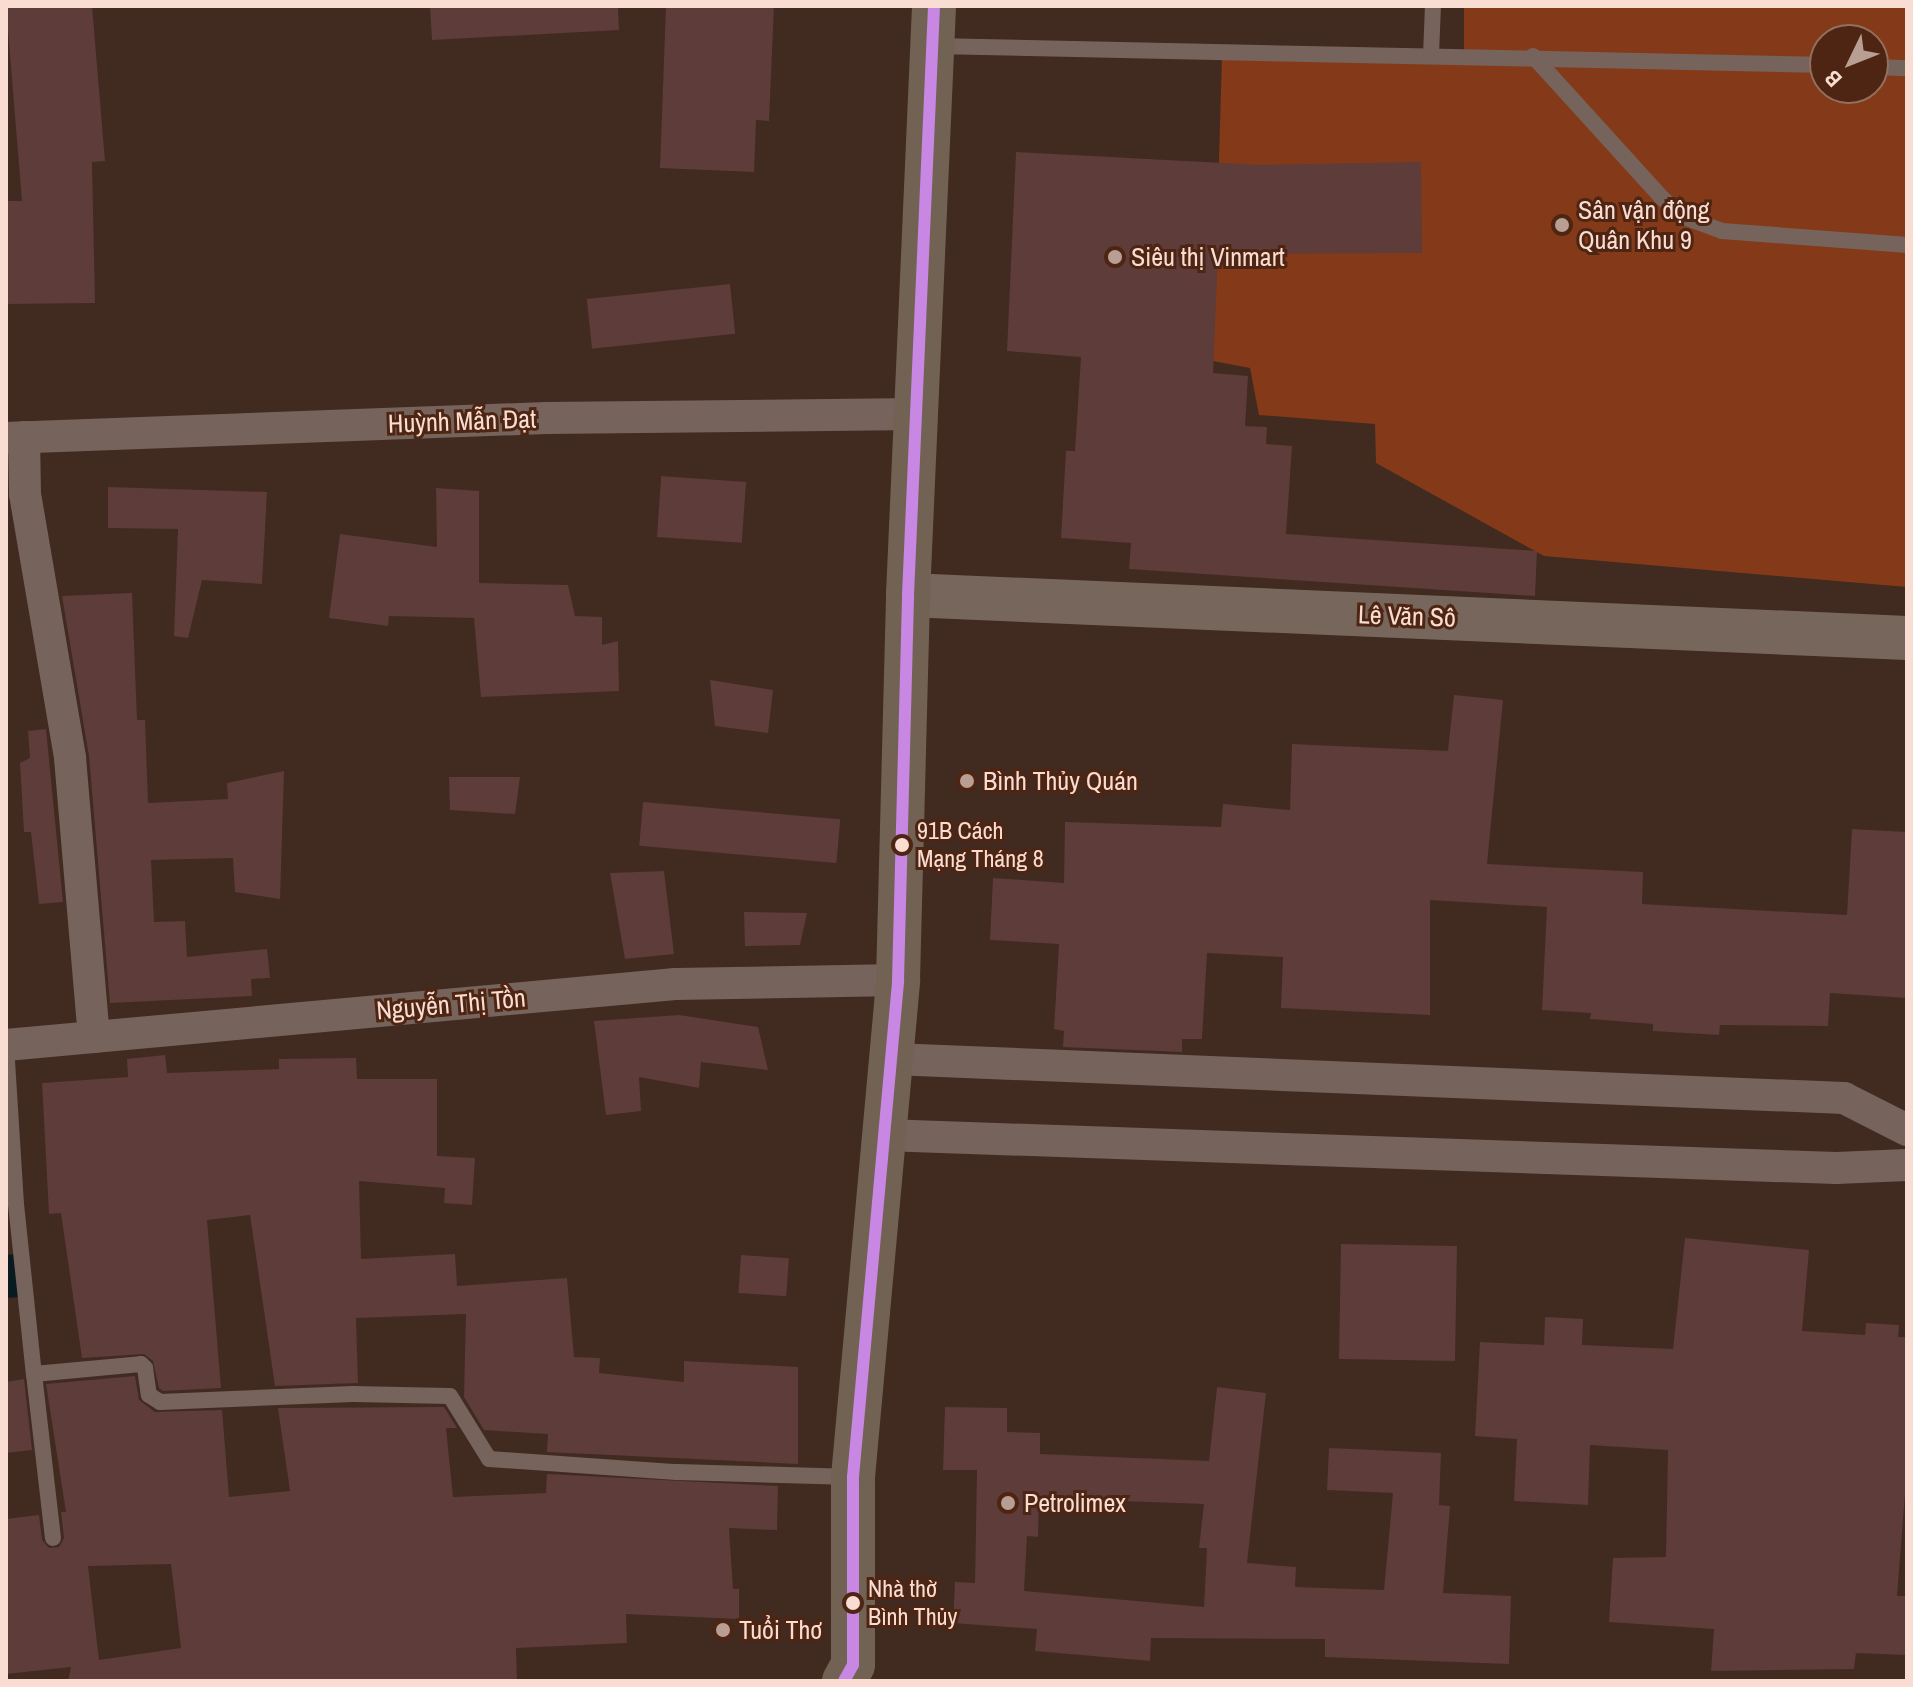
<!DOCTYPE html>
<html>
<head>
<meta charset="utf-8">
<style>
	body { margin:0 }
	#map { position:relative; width:1913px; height:1687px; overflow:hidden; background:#412a20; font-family:"Archivo Narrow",sans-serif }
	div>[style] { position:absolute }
	.green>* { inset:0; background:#843a18 }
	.water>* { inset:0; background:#091b20 }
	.building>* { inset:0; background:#5d3c39; transform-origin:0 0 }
	.lane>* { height:16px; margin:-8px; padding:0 8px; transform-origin:8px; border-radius:8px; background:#76635c }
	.street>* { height:32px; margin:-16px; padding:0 16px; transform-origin:16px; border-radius:16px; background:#76635c }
	.secondary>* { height:44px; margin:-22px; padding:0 22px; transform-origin:22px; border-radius:22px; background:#77665c }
	.highway>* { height:44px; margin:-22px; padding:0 22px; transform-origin:22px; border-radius:22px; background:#726254 }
	.bus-1>* { height:12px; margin:-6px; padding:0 6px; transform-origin:6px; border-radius:6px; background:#c787e3 }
	.dots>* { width:22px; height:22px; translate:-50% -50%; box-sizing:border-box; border:4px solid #4e2513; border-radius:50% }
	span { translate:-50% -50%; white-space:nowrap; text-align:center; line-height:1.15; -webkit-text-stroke:6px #4e2513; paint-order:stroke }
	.bus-label { font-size:24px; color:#f9ddd2 }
	.left { translate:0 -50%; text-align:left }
	.poi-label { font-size:26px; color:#f9ddd2 }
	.street-label { font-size:26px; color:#f9ddd2 }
	.frame { position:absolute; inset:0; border:8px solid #f9ddd2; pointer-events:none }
	.north { position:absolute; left:1809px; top:24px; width:80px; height:80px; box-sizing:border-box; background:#4e2513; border:2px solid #926f5f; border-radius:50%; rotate:227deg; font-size:22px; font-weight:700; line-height:32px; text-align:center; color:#f9ddd2 }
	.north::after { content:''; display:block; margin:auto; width:28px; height:36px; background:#b99e94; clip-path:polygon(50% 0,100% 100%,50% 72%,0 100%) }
</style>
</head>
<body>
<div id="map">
	<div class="green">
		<i style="clip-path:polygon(evenodd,1464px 6px,1907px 6px,1907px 587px,1544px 556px,1376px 463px,1375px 424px,1259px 415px,1250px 368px,1213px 361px,1222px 57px,1464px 55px,1464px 6px,1825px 40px,1873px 40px,1873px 88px,1825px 88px,1825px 40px)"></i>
	</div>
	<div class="water">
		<i style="clip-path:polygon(17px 1254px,21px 1297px,6px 1298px,6px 1255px)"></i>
	</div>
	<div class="building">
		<i style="clip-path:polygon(6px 6px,92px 6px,105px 161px,92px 162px,95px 303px,6px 304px,6px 201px,22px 201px)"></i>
		<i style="clip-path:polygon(430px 6px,618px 6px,619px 30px,432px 40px)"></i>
		<i style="clip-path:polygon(666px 6px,774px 6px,769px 121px,756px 120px,754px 172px,660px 168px)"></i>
		<i style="clip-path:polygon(1016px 152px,1261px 165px,1421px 162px,1422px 253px,1218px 254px,1213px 373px,1248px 376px,1245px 426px,1267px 427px,1266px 444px,1292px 446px,1286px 534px,1537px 551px,1535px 596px,1129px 569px,1131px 543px,1061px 538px,1066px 451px,1075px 451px,1081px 357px,1007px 351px)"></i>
		<i style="left:730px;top:284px;width:50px;height:144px;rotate:84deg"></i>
		<i style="left:746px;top:482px;width:61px;height:85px;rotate:94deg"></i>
		<i style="clip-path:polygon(108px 487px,267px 492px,262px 584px,202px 580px,188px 638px,174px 636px,178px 529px,108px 528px)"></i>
		<i style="clip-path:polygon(436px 488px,479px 491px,479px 583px,568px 585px,575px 616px,602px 617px,602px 645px,618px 641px,619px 691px,481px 697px,474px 618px,389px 616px,388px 626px,329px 618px,340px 534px,437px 547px)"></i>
		<i style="clip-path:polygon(132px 593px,137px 720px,145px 720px,148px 803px,228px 799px,227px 783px,284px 771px,280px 899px,235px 892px,233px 858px,151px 860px,154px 922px,185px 921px,187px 957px,267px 949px,270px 978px,251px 979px,252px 996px,110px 1003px,89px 756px,62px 596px)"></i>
		<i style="clip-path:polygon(710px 680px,773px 690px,768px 733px,715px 726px)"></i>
		<i style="clip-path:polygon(1454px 695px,1503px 700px,1487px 864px,1643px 872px,1642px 904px,1847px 915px,1852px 829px,1907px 832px,1907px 998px,1830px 993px,1828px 1026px,1720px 1025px,1719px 1035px,1653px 1031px,1653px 1024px,1590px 1019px,1591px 1013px,1542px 1010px,1547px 907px,1430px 900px,1430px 1015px,1281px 1008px,1283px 957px,1207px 953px,1202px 1039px,1182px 1039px,1182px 1052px,1063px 1047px,1064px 1031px,1054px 1029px,1059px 944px,990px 940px,993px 878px,1064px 883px,1065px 822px,1221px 827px,1223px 804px,1290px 810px,1292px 744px,1448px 751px)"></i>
		<i style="clip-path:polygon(46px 729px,63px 902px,39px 904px,31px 832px,24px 832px,20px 763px,30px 758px,28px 731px)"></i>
		<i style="clip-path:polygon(449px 777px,520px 777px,515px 814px,450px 810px)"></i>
		<i style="left:643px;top:802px;width:198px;height:44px;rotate:5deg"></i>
		<i style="clip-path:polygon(664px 871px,674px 954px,625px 959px,610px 873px)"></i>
		<i style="clip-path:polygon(744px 912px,807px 913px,800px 945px,745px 946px)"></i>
		<i style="clip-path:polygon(679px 1015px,758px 1027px,768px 1070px,701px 1062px,699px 1088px,639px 1077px,641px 1111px,606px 1115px,594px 1021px)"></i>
		<i style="clip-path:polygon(165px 1055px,167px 1073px,279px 1069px,279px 1059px,356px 1058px,357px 1079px,437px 1079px,437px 1156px,475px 1158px,472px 1205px,444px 1203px,445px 1188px,359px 1181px,361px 1259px,455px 1254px,457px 1286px,567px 1278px,574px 1357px,600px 1358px,599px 1373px,684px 1382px,684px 1361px,798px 1367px,798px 1464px,547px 1452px,548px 1434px,484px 1430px,464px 1397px,466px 1314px,356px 1318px,358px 1383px,275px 1386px,250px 1215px,207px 1220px,221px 1388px,163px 1391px,159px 1388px,153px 1361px,144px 1354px,82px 1358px,61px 1213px,49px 1214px,42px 1083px,128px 1077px,127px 1059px)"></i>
		<i style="clip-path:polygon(1685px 1238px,1809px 1250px,1802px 1331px,1865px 1335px,1866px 1323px,1899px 1325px,1898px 1337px,1907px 1337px,1907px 1468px,1897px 1596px,1907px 1596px,1907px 1655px,1856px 1653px,1854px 1669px,1711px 1671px,1714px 1629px,1609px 1622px,1613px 1558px,1666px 1557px,1668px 1450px,1590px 1445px,1588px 1505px,1514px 1501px,1517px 1439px,1475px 1436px,1480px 1342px,1544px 1345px,1545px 1317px,1583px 1319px,1582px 1345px,1673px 1349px)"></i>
		<i style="left:1341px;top:1244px;width:116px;height:115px;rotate:1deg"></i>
		<i style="left:741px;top:1255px;width:48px;height:38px;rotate:4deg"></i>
		<i style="clip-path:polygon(evenodd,135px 1376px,139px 1400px,155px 1412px,222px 1410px,229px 1497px,290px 1491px,278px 1408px,444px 1407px,457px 1428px,446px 1428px,453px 1497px,546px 1493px,547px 1474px,778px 1486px,777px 1530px,729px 1528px,733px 1589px,739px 1589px,739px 1619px,626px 1614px,627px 1643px,516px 1648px,517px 1681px,68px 1681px,71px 1667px,6px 1674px,6px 1519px,39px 1515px,42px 1540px,49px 1548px,59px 1547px,64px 1538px,61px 1512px,66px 1512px,46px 1384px,135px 1376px,171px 1564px,181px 1648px,99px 1660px,88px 1566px,171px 1564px)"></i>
		<i style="clip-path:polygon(24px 1379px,32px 1450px,6px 1453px,6px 1382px)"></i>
		<i style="clip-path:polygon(evenodd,1217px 1387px,1266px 1393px,1247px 1563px,1296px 1567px,1295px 1587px,1384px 1590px,1393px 1493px,1327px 1490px,1329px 1448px,1441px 1453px,1439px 1505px,1450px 1506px,1443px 1593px,1511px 1596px,1509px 1664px,1325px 1657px,1325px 1639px,1151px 1638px,1150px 1661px,1035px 1651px,1037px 1629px,953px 1623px,955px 1582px,975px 1583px,977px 1470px,943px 1470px,945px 1407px,1007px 1408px,1007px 1432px,1040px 1433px,1040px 1454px,1209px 1461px,1217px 1387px,1039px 1498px,1204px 1504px,1199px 1548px,1207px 1548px,1204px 1607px,1024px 1591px,1027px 1536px,1038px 1537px,1039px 1498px)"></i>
	</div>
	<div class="lane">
		<i style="left:934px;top:46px;width:891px;rotate:1.22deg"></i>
		<i style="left:1431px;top:55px;width:49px;rotate:-87.7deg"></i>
		<i style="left:1533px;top:56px;width:192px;rotate:47.7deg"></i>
		<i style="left:1662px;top:198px;width:29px;rotate:41deg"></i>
		<i style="left:1684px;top:217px;width:40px;rotate:20.2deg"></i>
		<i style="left:1722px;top:231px;width:186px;rotate:4.3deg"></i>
		<i style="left:1873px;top:67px;width:34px;rotate:2deg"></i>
		<i style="left:6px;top:1045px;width:159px;rotate:86.4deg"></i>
		<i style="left:16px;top:1204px;width:171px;rotate:84deg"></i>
		<i style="left:34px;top:1374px;width:107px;rotate:-5.3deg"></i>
		<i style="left:141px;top:1364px;width:6px;rotate:45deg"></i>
		<i style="left:145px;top:1368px;width:27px;rotate:82deg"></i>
		<i style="left:149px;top:1395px;width:13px;rotate:32deg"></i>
		<i style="left:160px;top:1402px;width:193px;rotate:-2.4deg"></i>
		<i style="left:353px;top:1394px;width:97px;rotate:1.2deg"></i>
		<i style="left:450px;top:1396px;width:74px;rotate:58.2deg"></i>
		<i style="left:489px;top:1459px;width:188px;rotate:4deg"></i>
		<i style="left:677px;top:1472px;width:175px;rotate:1.6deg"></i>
		<i style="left:34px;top:1374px;width:165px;rotate:83.4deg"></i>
	</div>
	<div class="street">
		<i style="left:24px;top:437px;width:57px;rotate:89deg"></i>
		<i style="left:25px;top:494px;width:268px;rotate:80.3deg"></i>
		<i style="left:70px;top:758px;width:280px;rotate:85.1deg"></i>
		<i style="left:6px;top:438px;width:540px;rotate:-2.12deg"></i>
		<i style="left:546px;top:418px;width:372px;rotate:-0.6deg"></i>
		<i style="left:6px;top:1045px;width:672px;rotate:-5.21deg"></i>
		<i style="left:675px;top:984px;width:223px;rotate:-1deg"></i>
		<i style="left:893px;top:1059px;width:952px;rotate:2.35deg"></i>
		<i style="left:1844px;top:1098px;width:71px;rotate:26.9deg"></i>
		<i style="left:884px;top:1135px;width:953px;rotate:1.99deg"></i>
		<i style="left:1836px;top:1168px;width:71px;rotate:-2.4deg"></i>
	</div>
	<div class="secondary">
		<i style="left:908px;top:595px;width:1000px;rotate:2.46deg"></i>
	</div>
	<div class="highway">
		<i style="left:844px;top:1681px;width:18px;rotate:-61deg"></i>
		<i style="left:853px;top:1665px;width:188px;rotate:-90deg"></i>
		<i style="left:853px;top:1477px;width:499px;rotate:-84.8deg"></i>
		<i style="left:898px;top:980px;width:385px;rotate:-88.5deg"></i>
		<i style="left:908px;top:595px;width:590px;rotate:-87.47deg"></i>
	</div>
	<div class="bus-1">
		<i style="left:844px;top:1681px;width:18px;rotate:-61deg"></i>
		<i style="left:853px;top:1665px;width:188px;rotate:-90deg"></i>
		<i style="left:853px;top:1477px;width:499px;rotate:-84.8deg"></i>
		<i style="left:898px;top:980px;width:385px;rotate:-88.5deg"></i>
		<i style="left:908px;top:595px;width:590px;rotate:-87.47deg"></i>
	</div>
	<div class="dots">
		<i style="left:1562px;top:225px;background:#b99e94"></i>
		<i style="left:1115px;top:257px;background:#b99e94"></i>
		<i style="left:967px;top:781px;background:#b99e94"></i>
		<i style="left:902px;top:845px;background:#f9ddd2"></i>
		<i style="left:1008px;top:1503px;background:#b99e94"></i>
		<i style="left:853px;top:1603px;background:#f9ddd2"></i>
		<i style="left:723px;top:1630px;background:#b99e94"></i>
	</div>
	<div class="bus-label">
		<span class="left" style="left:917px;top:845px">91B Cách<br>Mạng Tháng 8</span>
		<span class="left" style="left:868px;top:1603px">Nhà thờ<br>Bình Thủy</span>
	</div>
	<div class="poi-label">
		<span class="left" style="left:1578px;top:225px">Sân vận động<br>Quân Khu 9</span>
		<span class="left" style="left:1131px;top:257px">Siêu thị Vinmart</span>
		<span class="left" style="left:983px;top:781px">Bình Thủy Quán</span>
		<span class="left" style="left:1024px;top:1503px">Petrolimex</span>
		<span class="left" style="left:739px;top:1630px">Tuổi Thơ</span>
	</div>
	<div class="street-label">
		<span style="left:462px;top:421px;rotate:-2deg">Huỳnh Mẫn Đạt</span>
		<span style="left:1407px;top:616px;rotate:2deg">Lê Văn Sô</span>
		<span style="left:451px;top:1004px;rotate:-5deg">Nguyễn Thị Tồn</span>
	</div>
	<div class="frame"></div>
	<div class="north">B</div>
</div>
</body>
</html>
